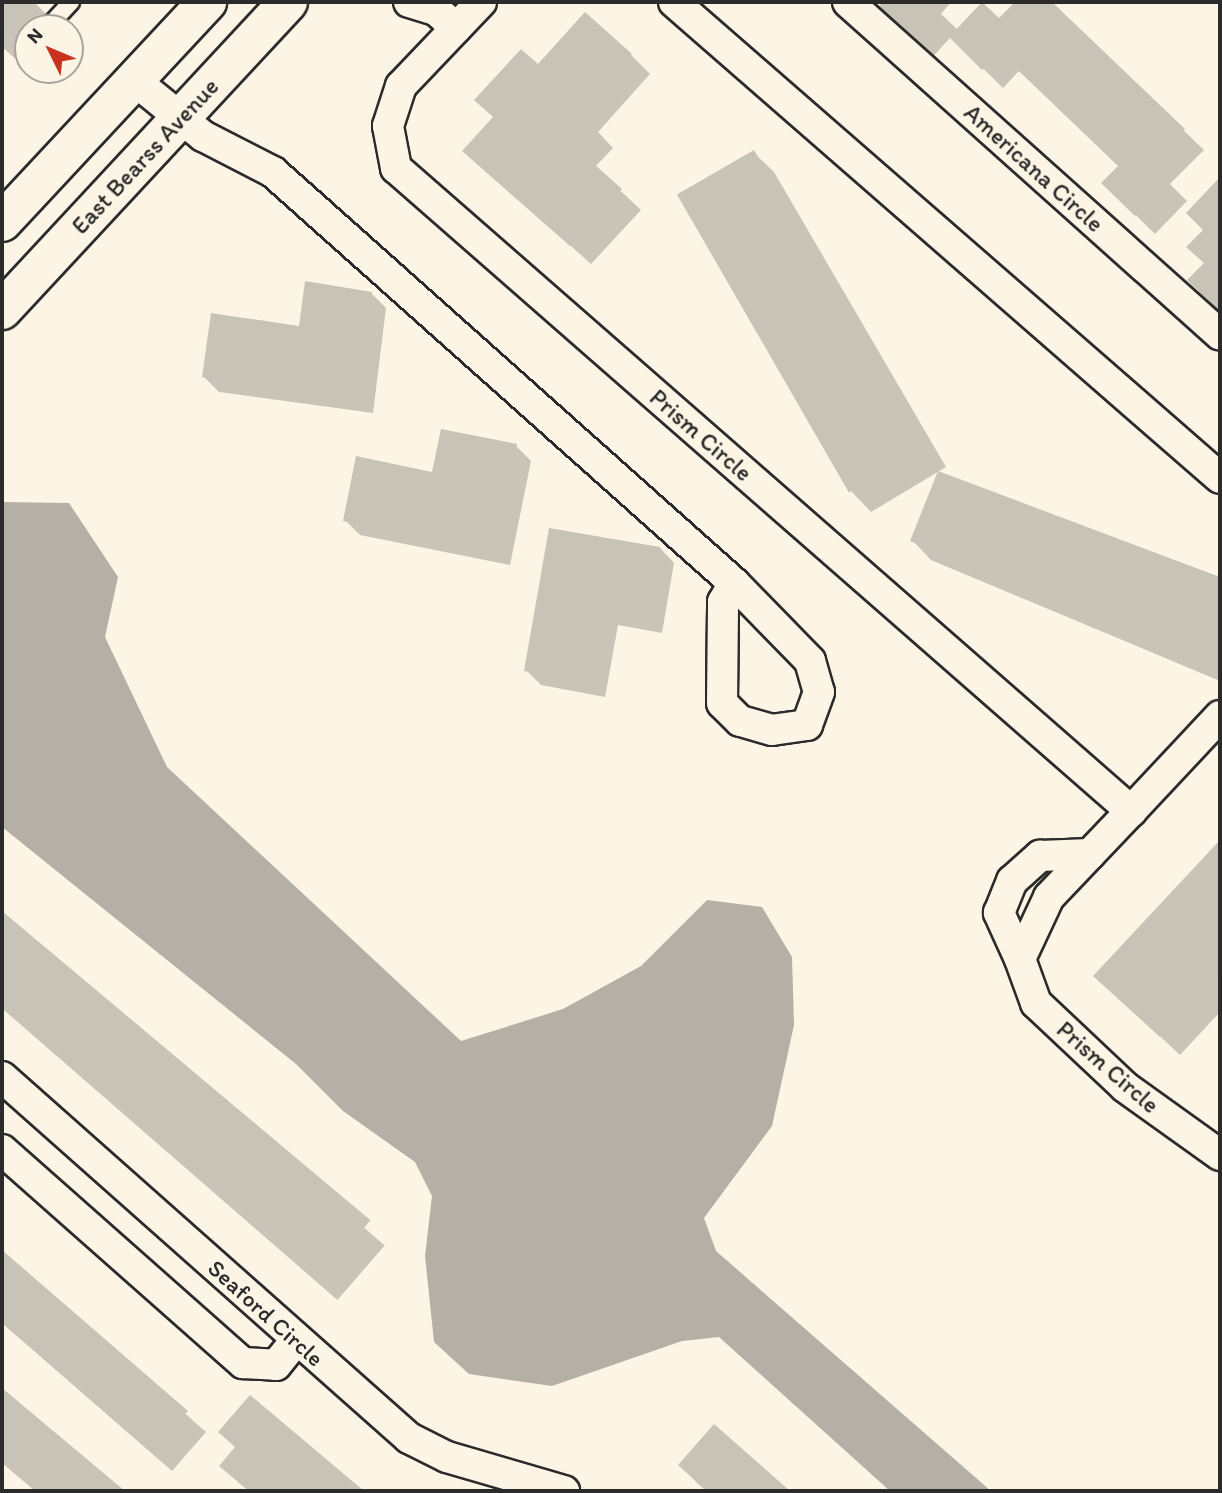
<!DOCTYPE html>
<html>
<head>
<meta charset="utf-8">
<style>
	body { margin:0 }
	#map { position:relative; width:1222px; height:1493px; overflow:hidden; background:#fcf5e5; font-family:Itim,sans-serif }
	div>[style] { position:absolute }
	.water>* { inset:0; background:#b4b0a5 }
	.shadow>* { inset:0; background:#0003; transform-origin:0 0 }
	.building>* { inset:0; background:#c8c3b7; transform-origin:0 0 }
	.roads { filter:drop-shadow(2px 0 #2b2b2b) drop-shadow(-2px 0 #2b2b2b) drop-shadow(0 2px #2b2b2b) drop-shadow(0 -2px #2b2b2b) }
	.lane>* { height:16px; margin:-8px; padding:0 8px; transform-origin:8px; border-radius:8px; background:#fcf5e5 }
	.street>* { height:30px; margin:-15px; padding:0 15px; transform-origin:15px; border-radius:15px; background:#fcf5e5 }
	.secondary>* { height:38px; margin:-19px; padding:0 19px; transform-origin:19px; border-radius:19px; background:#fcf5e5 }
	span { translate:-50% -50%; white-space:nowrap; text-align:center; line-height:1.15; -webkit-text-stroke:5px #fcf5e5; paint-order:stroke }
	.street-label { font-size:24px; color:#2b2b2b }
	.frame { position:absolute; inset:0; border:4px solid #2b2b2b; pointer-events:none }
	.north { position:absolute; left:14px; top:14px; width:70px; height:70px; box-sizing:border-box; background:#fcf5e5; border:2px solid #a8a49b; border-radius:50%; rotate:313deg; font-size:19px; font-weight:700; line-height:28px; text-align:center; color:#2b2b2b }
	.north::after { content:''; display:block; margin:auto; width:24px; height:32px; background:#c8321e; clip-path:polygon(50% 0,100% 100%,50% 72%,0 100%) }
</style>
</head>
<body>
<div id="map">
	<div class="water">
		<i style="clip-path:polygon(2px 502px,69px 503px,118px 577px,105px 637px,167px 767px,461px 1041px,563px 1009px,641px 966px,707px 900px,762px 907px,792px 957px,794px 1025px,772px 1126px,704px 1218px,716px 1251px,991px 1491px,890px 1491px,719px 1337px,682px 1341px,552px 1386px,469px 1374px,434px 1342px,425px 1256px,432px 1196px,415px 1162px,343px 1111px,296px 1064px,2px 827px)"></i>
	</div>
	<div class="shadow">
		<i style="clip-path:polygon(2px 2px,34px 2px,54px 22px,28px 28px,28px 52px,19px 62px,2px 47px)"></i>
		<i style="clip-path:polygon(885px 2px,951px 2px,941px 14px,958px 30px,999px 21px,1017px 2px,1050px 2px,1204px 150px,1170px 184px,1187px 201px,1155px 234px,1103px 183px,1120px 166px,1020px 70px,1003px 88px,951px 37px,926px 64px,873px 15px)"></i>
		<i style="clip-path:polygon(631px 55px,650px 74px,598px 132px,613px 148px,595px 167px,641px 210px,591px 264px,465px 151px,538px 66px)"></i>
		<i style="clip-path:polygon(754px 153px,774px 172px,946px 467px,871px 512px,852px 492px,680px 197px)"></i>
		<i style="clip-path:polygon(1220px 180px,1220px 311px,1189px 280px,1205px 264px,1205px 230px,1188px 213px)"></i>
		<i style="clip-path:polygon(371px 293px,386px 308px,373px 413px,219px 392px,204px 377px)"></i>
		<i style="clip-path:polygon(516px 446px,531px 461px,510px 565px,360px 535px,345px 520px,434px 474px)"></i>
		<i style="clip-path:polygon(939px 474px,1220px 579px,1220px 681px,931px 560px,912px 540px)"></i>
		<i style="clip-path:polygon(660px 548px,674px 563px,662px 633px,618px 625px,605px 697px,541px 685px,526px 670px)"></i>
		<i style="clip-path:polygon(1220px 842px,1220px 1012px,1180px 1055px,1096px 976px)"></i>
		<i style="left:2px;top:913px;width:507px;height:72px;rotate:41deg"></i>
		<i style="clip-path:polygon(2px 1252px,206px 1432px,172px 1471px,2px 1323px)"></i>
		<i style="clip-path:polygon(2px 1390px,122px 1491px,35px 1491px,2px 1463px)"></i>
		<i style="clip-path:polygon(250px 1397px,361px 1491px,249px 1491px,237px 1481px,237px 1448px)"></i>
		<i style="clip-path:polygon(714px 1426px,787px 1491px,707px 1491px,699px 1485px,680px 1465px)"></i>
	</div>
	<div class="building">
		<i style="clip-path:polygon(2px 2px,36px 2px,2px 41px)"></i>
		<i style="clip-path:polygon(883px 2px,930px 2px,939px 9px,905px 46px,871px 15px)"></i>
		<i style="clip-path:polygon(982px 2px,999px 18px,1015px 2px,1052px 2px,1185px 129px,1152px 164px,1168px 180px,1135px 216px,1101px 183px,1118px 166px,999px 52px,982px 70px,949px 37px)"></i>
		<i style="clip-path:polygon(585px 12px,632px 54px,579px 112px,595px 127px,576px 148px,622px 189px,570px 246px,462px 151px,493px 117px,474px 100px,521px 49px,538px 64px)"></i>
		<i style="left:754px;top:150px;width:344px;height:89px;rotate:60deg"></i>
		<i style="clip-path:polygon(1220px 177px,1220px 312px,1187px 280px,1204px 263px,1186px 247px,1203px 230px,1186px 213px)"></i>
		<i style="clip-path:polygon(305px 281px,372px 292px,358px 399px,202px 377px,211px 313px,299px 326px)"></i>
		<i style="clip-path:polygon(441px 429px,517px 444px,495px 551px,343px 521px,356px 456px,432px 472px)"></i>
		<i style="clip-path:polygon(938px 471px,1220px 577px,1220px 671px,910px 541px)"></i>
		<i style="clip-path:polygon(549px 528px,660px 547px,648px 619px,603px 611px,591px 683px,524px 671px)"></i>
		<i style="clip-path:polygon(1220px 840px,1220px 972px,1160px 1037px,1093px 976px)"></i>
		<i style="left:2px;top:911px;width:481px;height:73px;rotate:40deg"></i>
		<i style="clip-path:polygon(2px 1250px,188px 1411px,152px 1453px,2px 1323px)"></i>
		<i style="clip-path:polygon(2px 1388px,125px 1491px,36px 1491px,2px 1462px)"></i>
		<i style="clip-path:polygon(250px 1395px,364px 1491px,249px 1491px,219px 1466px,235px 1447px,218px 1432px)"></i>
		<i style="clip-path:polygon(714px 1424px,790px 1491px,707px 1491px,678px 1465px)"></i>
	</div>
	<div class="roads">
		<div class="lane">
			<i style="left:47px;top:28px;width:35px;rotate:-47deg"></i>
		</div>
		<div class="street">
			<i style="left:409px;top:2px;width:28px;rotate:17deg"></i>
			<i style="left:436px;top:10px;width:27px;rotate:42deg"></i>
			<i style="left:481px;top:2px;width:116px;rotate:133.6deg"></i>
			<i style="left:401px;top:86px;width:42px;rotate:108deg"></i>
			<i style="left:388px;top:126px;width:43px;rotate:79.2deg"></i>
			<i style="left:396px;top:168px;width:977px;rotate:41.18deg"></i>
			<i style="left:1131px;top:811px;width:119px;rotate:133.6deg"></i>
			<i style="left:1049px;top:897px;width:68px;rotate:115.1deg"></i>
			<i style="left:1020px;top:959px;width:47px;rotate:70deg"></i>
			<i style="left:1036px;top:1003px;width:122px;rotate:43.3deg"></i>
			<i style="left:1125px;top:1087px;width:117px;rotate:35.6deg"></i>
			<i style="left:674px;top:2px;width:724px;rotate:41.08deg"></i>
			<i style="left:848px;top:2px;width:499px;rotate:41.8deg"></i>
			<i style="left:134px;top:80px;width:89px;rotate:39.1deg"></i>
			<i style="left:203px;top:136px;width:79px;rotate:27.2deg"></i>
			<i style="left:273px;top:172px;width:618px;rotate:41.72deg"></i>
			<i style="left:734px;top:583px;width:109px;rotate:45.7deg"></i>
			<i style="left:810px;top:661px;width:32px;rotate:74deg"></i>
			<i style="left:819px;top:692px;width:35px;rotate:110deg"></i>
			<i style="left:807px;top:725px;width:35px;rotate:172deg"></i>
			<i style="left:772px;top:730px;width:33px;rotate:-164deg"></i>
			<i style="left:740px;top:721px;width:25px;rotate:-135deg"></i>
			<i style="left:722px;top:703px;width:101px;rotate:-89.4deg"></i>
			<i style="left:723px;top:602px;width:22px;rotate:-60deg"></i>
			<i style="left:1131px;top:811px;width:130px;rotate:-46.9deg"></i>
			<i style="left:1020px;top:959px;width:51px;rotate:-114.5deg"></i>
			<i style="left:999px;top:913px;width:35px;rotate:-68deg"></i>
			<i style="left:1012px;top:881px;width:38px;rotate:-42deg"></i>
			<i style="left:1040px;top:856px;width:50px;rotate:-2.3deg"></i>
			<i style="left:2px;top:1077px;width:544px;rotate:41.57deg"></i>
			<i style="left:409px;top:1438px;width:42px;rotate:26.6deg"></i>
			<i style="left:447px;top:1457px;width:122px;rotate:16.2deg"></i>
			<i style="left:2px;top:1150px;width:322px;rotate:41.5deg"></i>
			<i style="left:243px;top:1363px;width:33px;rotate:3deg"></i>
			<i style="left:276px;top:1365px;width:32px;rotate:-51deg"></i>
		</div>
		<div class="secondary">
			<i style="left:2px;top:222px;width:301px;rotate:-47deg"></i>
			<i style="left:2px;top:310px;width:420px;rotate:-47.1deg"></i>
		</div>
	</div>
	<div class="street-label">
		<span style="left:145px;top:156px;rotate:-47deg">East Bearss Avenue</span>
		<span style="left:1034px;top:168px;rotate:42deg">Americana Circle</span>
		<span style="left:701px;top:435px;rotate:41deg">Prism Circle</span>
		<span style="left:1108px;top:1067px;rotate:41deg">Prism Circle</span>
		<span style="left:266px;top:1313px;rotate:42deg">Seaford Circle</span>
	</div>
	<div class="frame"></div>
	<div class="north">N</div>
</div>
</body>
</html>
